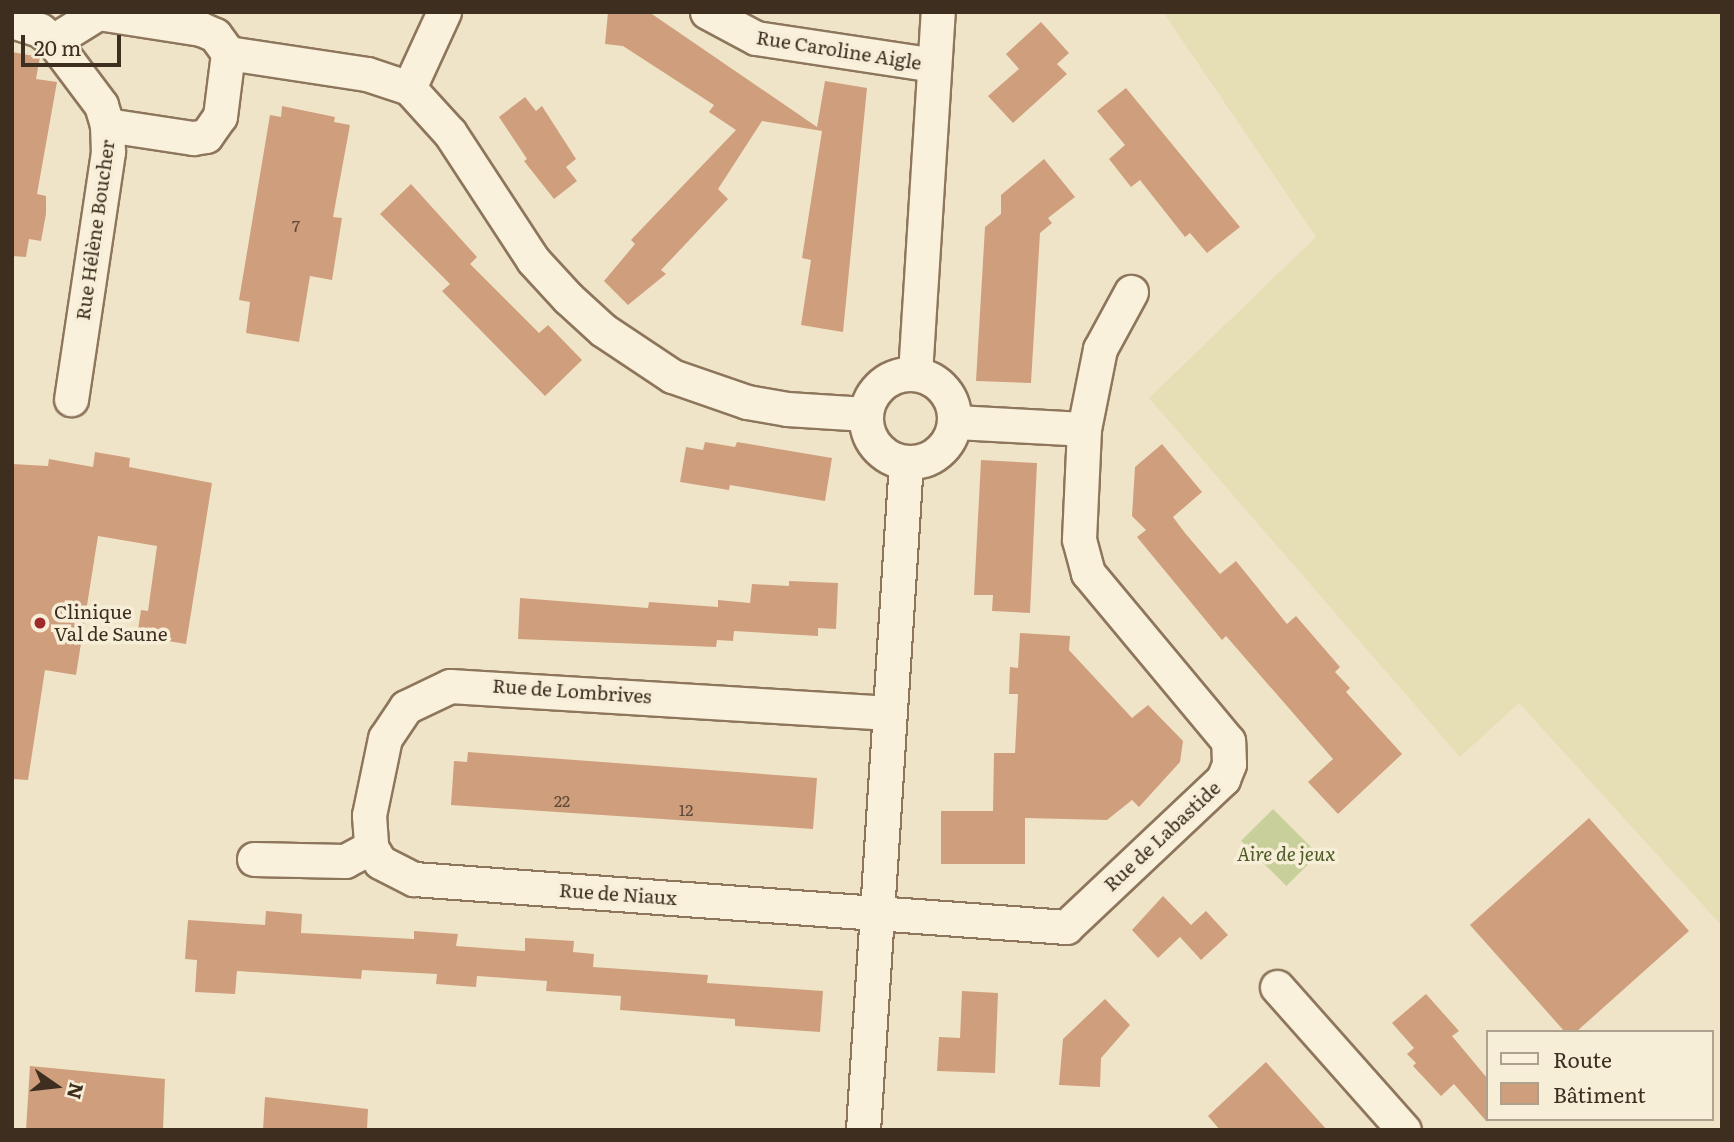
<!DOCTYPE html>
<html>
<head>
<meta charset="utf-8">
<style>
	body { margin:0 }
	#map { position:relative; width:1734px; height:1142px; overflow:hidden; background:#f0e4c8; font-family:Literata,serif }
	div>[style] { position:absolute }
	.farmland>* { inset:0; background:#e6deb5 }
	.green>* { inset:0; background:#c9cf9b; transform-origin:0 0 }
	.building>* { inset:0; background:#cf9f7d }
	.roads { filter:drop-shadow(2px 0 #8d765c) drop-shadow(-2px 0 #8d765c) drop-shadow(0 2px #8d765c) drop-shadow(0 -2px #8d765c) }
	.minor>* { height:33px; margin:-16.5px; padding:0 16.5px; transform-origin:16.5px; border-radius:16.5px; background:#faf1dc }
	.minor>.ring { margin:-16.5px; padding:0; box-sizing:content-box; background:none; border:33px solid #faf1dc; border-radius:50% }
	.dots>* { width:19px; height:19px; translate:-50% -50%; box-sizing:border-box; border:4px solid #f7eed8; border-radius:50% }
	span { translate:-50% -50%; white-space:nowrap; text-align:center; line-height:1.15; -webkit-text-stroke:7px #f7eed8; paint-order:stroke }
	.number-label { font-size:16px; color:#624a37 }
	.number-label span { -webkit-text-stroke-width:0 }
	.street-label { font-size:19px; color:#3d2e20 }
	.poi-label { font-size:19px; color:#3d2e20 }
	.left { translate:0 -50%; text-align:left }
	.park-label { font-size:19px; color:#4d5a26; font-style:italic }
	.frame { position:absolute; inset:0; border:14px solid #3d2e20; pointer-events:none }
	.legend { position:absolute; left:1486px; top:1030px; width:228px; height:91px; box-sizing:border-box; background:#f7eed8; border:2px solid #ada18e; margin:0; padding:9px 12px; list-style:none; font-size:21px; color:#3d2e20 }
	.legend li { display:flex; align-items:center; gap:14px; height:35px }
	.legend b { width:35px; border:2px solid #ada18e }
	.north { position:absolute; left:21px; top:1051px; width:70px; height:70px; -webkit-text-stroke:5px #f7eed8; paint-order:stroke; rotate:104deg; font-size:19px; font-weight:700; line-height:28px; text-align:center; color:#3d2e20 }
	.north::after { content:''; display:block; margin:auto; width:24px; height:32px; background:#3d2e20; clip-path:polygon(50% 0,100% 100%,50% 72%,0 100%) }
	.scale { position:absolute; left:21px; top:35px; width:100px; height:32px; box-sizing:border-box; border:4px solid #3d2e20; border-top:0; padding-left:9px; font-size:21px; line-height:24px; white-space:nowrap; color:#3d2e20; -webkit-text-stroke:5px #f7eed8; paint-order:stroke }
</style>
</head>
<body>
<div id="map">
	<div class="farmland">
		<i style="clip-path:polygon(1163px 12px,1722px 12px,1722px 926px,1519px 703px,1460px 757px,1149px 398px,1316px 237px)"></i>
	</div>
	<div class="green">
		<i style="left:1273px;top:809px;width:64px;height:45px;rotate:45deg"></i>
	</div>
	<div class="building">
		<i style="clip-path:polygon(608px 12px,649px 12px,817px 127px,825px 81px,867px 88px,843px 332px,801px 325px,811px 260px,802px 258px,822px 131px,762px 121px,718px 189px,728px 199px,661px 270px,666px 274px,628px 305px,604px 281px,635px 244px,631px 240px,736px 130px,709px 112px,714px 105px,623px 46px,605px 44px)"></i>
		<i style="clip-path:polygon(1041px 22px,1069px 53px,1057px 64px,1067px 74px,1013px 123px,988px 96px,1019px 69px,1006px 54px)"></i>
		<i style="clip-path:polygon(12px 52px,40px 57px,36px 79px,57px 82px,37px 194px,46px 196px,46px 214px,41px 241px,29px 239px,26px 257px,12px 256px)"></i>
		<i style="clip-path:polygon(1126px 88px,1240px 227px,1207px 253px,1190px 233px,1185px 237px,1140px 180px,1131px 187px,1109px 159px,1125px 145px,1097px 111px)"></i>
		<i style="clip-path:polygon(525px 97px,536px 111px,542px 106px,576px 159px,566px 167px,577px 181px,554px 199px,524px 161px,527px 159px,499px 117px)"></i>
		<i style="clip-path:polygon(282px 106px,335px 117px,334px 122px,350px 125px,333px 217px,342px 218px,332px 280px,310px 276px,299px 342px,246px 333px,250px 302px,239px 300px,270px 115px,281px 117px)"></i>
		<i style="clip-path:polygon(1044px 159px,1075px 197px,1048px 218px,1052px 223px,1040px 233px,1031px 383px,976px 381px,985px 227px,1001px 214px,1001px 195px)"></i>
		<i style="clip-path:polygon(411px 184px,477px 257px,470px 264px,539px 333px,548px 325px,582px 360px,545px 396px,442px 291px,450px 284px,380px 214px)"></i>
		<i style="clip-path:polygon(705px 442px,735px 447px,737px 442px,832px 458px,825px 501px,730px 485px,729px 490px,680px 482px,686px 447px,703px 450px)"></i>
		<i style="clip-path:polygon(1162px 444px,1202px 492px,1173px 517px,1185px 533px,1220px 574px,1236px 561px,1287px 624px,1296px 616px,1340px 667px,1335px 672px,1350px 688px,1346px 692px,1402px 754px,1338px 814px,1308px 782px,1333px 759px,1226px 636px,1222px 640px,1137px 537px,1146px 530px,1132px 516px,1135px 467px)"></i>
		<i style="clip-path:polygon(95px 452px,130px 458px,129px 467px,212px 483px,186px 644px,137px 636px,141px 610px,148px 611px,157px 546px,98px 536px,76px 675px,45px 670px,28px 780px,12px 779px,12px 464px,48px 466px,49px 459px,93px 467px)"></i>
		<i style="clip-path:polygon(981px 460px,1037px 463px,1030px 613px,992px 611px,993px 595px,974px 595px)"></i>
		<i style="clip-path:polygon(789px 581px,838px 583px,836px 629px,818px 628px,818px 636px,734px 631px,733px 641px,717px 640px,716px 647px,518px 639px,520px 598px,648px 608px,649px 602px,718px 607px,718px 600px,750px 603px,752px 584px,789px 586px)"></i>
		<i style="clip-path:polygon(1020px 633px,1070px 636px,1069px 650px,1132px 718px,1148px 705px,1183px 741px,1180px 762px,1139px 807px,1132px 800px,1107px 820px,1025px 818px,1025px 864px,941px 864px,941px 811px,993px 811px,994px 753px,1015px 753px,1018px 694px,1009px 694px,1010px 667px,1018px 668px)"></i>
		<i style="clip-path:polygon(468px 752px,817px 778px,813px 829px,451px 805px,454px 761px,467px 762px)"></i>
		<i style="clip-path:polygon(1589px 818px,1689px 931px,1576px 1032px,1565px 1032px,1470px 925px)"></i>
		<i style="clip-path:polygon(1163px 896px,1191px 925px,1206px 911px,1228px 935px,1201px 960px,1180px 937px,1158px 958px,1132px 930px)"></i>
		<i style="clip-path:polygon(266px 911px,302px 914px,301px 933px,414px 939px,414px 931px,458px 934px,456px 946px,525px 951px,525px 938px,574px 941px,573px 952px,594px 954px,593px 967px,708px 975px,707px 983px,823px 991px,820px 1032px,735px 1026px,735px 1019px,620px 1010px,621px 996px,546px 991px,547px 981px,477px 976px,476px 987px,436px 984px,437px 974px,362px 970px,361px 979px,237px 971px,235px 994px,195px 992px,197px 960px,185px 959px,188px 920px,265px 925px)"></i>
		<i style="clip-path:polygon(962px 991px,998px 993px,995px 1073px,937px 1071px,939px 1037px,960px 1038px)"></i>
		<i style="clip-path:polygon(1426px 994px,1459px 1031px,1452px 1036px,1487px 1078px,1487px 1122px,1454px 1084px,1441px 1096px,1413px 1066px,1416px 1063px,1407px 1054px,1414px 1048px,1392px 1023px)"></i>
		<i style="clip-path:polygon(1105px 999px,1130px 1025px,1101px 1058px,1100px 1087px,1059px 1085px,1063px 1039px)"></i>
		<i style="clip-path:polygon(1266px 1062px,1327px 1130px,1220px 1130px,1208px 1116px)"></i>
		<i style="clip-path:polygon(30px 1066px,165px 1079px,163px 1130px,26px 1130px)"></i>
		<i style="clip-path:polygon(265px 1097px,368px 1109px,367px 1130px,263px 1130px)"></i>
	</div>
	<div class="roads">
		<div class="minor">
			<i style="left:707px;top:12px;width:55px;rotate:28deg"></i>
			<i style="left:756px;top:38px;width:180px;rotate:8.6deg"></i>
			<i style="left:12px;top:21px;width:29px;rotate:18deg"></i>
			<i style="left:40px;top:30px;width:17px;rotate:40deg"></i>
			<i style="left:53px;top:41px;width:80px;rotate:53.1deg"></i>
			<i style="left:101px;top:105px;width:21px;rotate:73deg"></i>
			<i style="left:107px;top:125px;width:27px;rotate:88deg"></i>
			<i style="left:108px;top:152px;width:250px;rotate:98.5deg"></i>
			<i style="left:53px;top:41px;width:53px;rotate:-31.9deg"></i>
			<i style="left:98px;top:13px;width:104px;rotate:8.8deg"></i>
			<i style="left:201px;top:29px;width:15px;rotate:23deg"></i>
			<i style="left:215px;top:35px;width:22px;rotate:54deg"></i>
			<i style="left:228px;top:53px;width:64px;rotate:97.2deg"></i>
			<i style="left:220px;top:116px;width:24px;rotate:125deg"></i>
			<i style="left:206px;top:136px;width:13px;rotate:171deg"></i>
			<i style="left:193px;top:138px;width:87px;rotate:-171.4deg"></i>
			<i style="left:228px;top:53px;width:141px;rotate:8.6deg"></i>
			<i style="left:367px;top:74px;width:44px;rotate:18.4deg"></i>
			<i style="left:409px;top:88px;width:61px;rotate:47.7deg"></i>
			<i style="left:450px;top:133px;width:152px;rotate:56.8deg"></i>
			<i style="left:533px;top:260px;width:52px;rotate:47.4deg"></i>
			<i style="left:568px;top:298px;width:47px;rotate:42.4deg"></i>
			<i style="left:603px;top:330px;width:83px;rotate:33.7deg"></i>
			<i style="left:672px;top:376px;width:79px;rotate:19.1deg"></i>
			<i style="left:747px;top:402px;width:41px;rotate:9.9deg"></i>
			<i style="left:787px;top:409px;width:79px;rotate:3.6deg"></i>
			<i style="left:409px;top:88px;width:84px;rotate:-65.3deg"></i>
			<i style="left:915px;top:374px;width:363px;rotate:-86.4deg"></i>
			<i class="ring" style="left:866px;top:374px;width:55px;height:55px"></i>
			<i style="left:1084px;top:429px;width:82px;rotate:-78.7deg"></i>
			<i style="left:1100px;top:349px;width:65px;rotate:-61.5deg"></i>
			<i style="left:890px;top:713px;width:441px;rotate:-176.5deg"></i>
			<i style="left:450px;top:686px;width:49px;rotate:154.5deg"></i>
			<i style="left:406px;top:707px;width:37px;rotate:124deg"></i>
			<i style="left:385px;top:738px;width:79px;rotate:101.7deg"></i>
			<i style="left:369px;top:815px;width:32px;rotate:86deg"></i>
			<i style="left:371px;top:847px;width:17px;rotate:59deg"></i>
			<i style="left:380px;top:862px;width:38px;rotate:27deg"></i>
			<i style="left:414px;top:879px;width:654px;rotate:4.21deg"></i>
			<i style="left:1066px;top:927px;width:216px;rotate:-43.3deg"></i>
			<i style="left:1223px;top:779px;width:16px;rotate:-68deg"></i>
			<i style="left:1229px;top:764px;width:23px;rotate:-92deg"></i>
			<i style="left:1228px;top:741px;width:219px;rotate:-129.8deg"></i>
			<i style="left:1088px;top:573px;width:35px;rotate:-105deg"></i>
			<i style="left:1079px;top:539px;width:110px;rotate:-87.4deg"></i>
			<i style="left:1084px;top:429px;width:130px;rotate:-176.9deg"></i>
			<i style="left:254px;top:859px;width:91px;rotate:1.3deg"></i>
			<i style="left:345px;top:861px;width:30px;rotate:-28deg"></i>
			<i style="left:1277px;top:987px;width:191px;rotate:48.4deg"></i>
			<i style="left:863px;top:1130px;width:669px;rotate:-86.32deg"></i>
		</div>
	</div>
	<div class="dots">
		<i style="left:40px;top:623px;background:#9e2a2b"></i>
	</div>
	<div class="number-label">
		<span style="left:296px;top:225px">7</span>
		<span style="left:562px;top:800px">22</span>
		<span style="left:686px;top:809px">12</span>
	</div>
	<div class="street-label">
		<span style="left:839px;top:50px;rotate:9deg">Rue Caroline Aigle</span>
		<span style="left:95px;top:230px;rotate:-82deg">Rue Hélène Boucher</span>
		<span style="left:572px;top:691px;rotate:4deg">Rue de Lombrives</span>
		<span style="left:1162px;top:836px;rotate:-43deg">Rue de Labastide</span>
		<span style="left:618px;top:894px;rotate:4deg">Rue de Niaux</span>
	</div>
	<div class="poi-label">
		<span class="left" style="left:54px;top:623px">Clinique<br>Val de Saune</span>
	</div>
	<div class="park-label">
		<span style="left:1286px;top:854px">Aire de jeux</span>
	</div>
	<div class="frame"></div>
	<ul class="legend">
	<li><b style="height:9px;background:#faf1dc"></b>Route</li>
	<li><b style="height:19px;background:#cf9f7d"></b>Bâtiment</li>
	</ul>
	<div class="north">N</div>
	<div class="scale">20 m</div>
</div>
</body>
</html>
